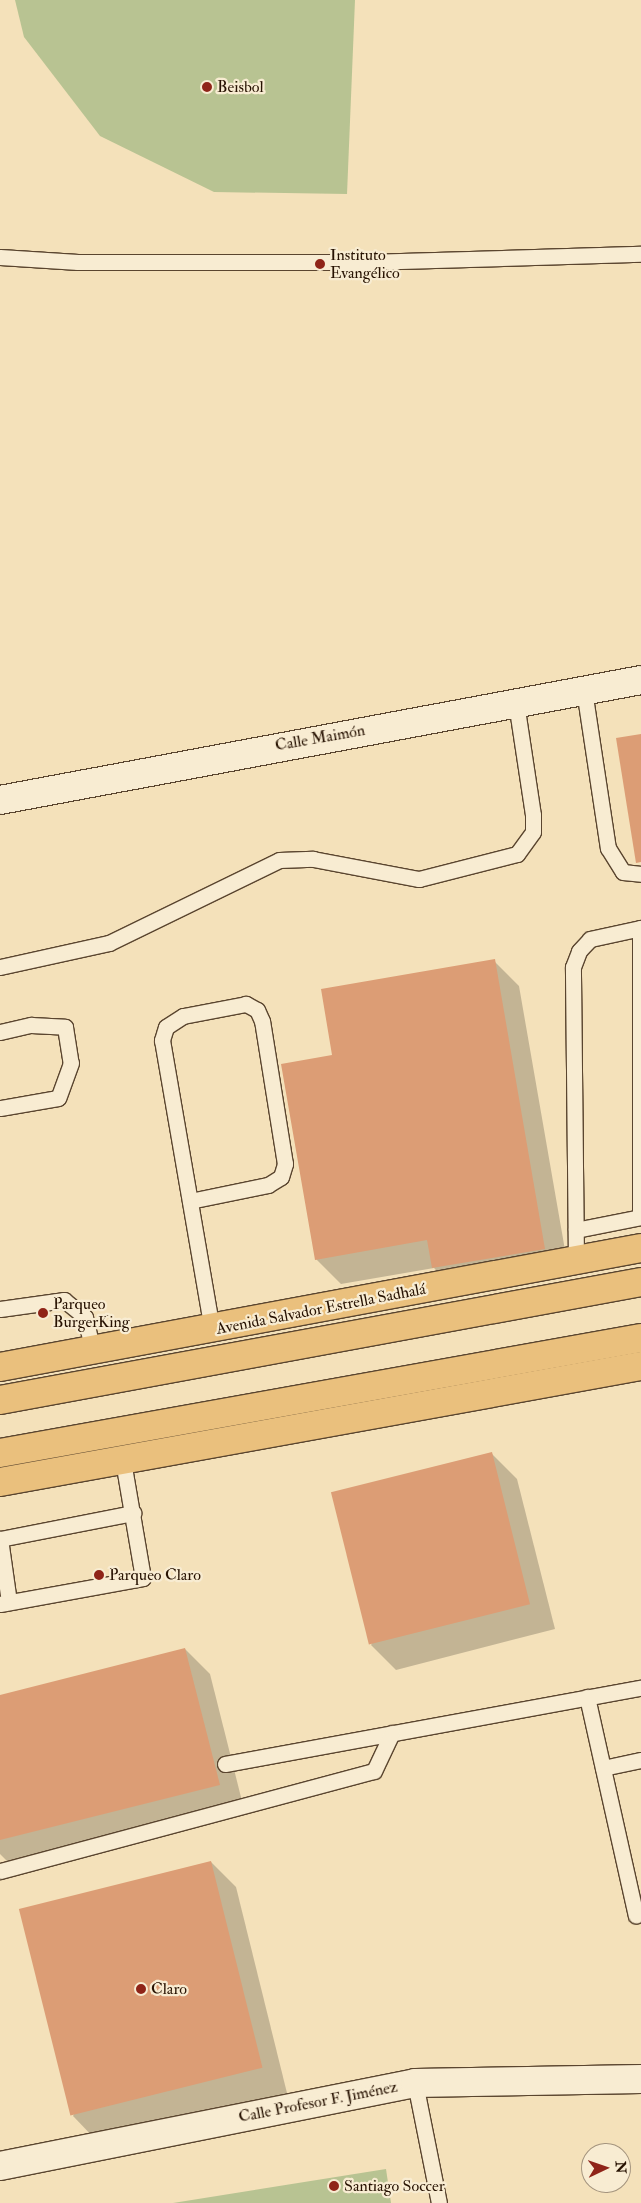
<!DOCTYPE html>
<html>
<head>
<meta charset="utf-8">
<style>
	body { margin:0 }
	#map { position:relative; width:641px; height:2203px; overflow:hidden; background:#f4e1ba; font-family:"IM FELL Double Pica",serif }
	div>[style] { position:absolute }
	.green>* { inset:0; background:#b8c392 }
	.shadow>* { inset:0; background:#0003 }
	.building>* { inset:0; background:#dc9d75; transform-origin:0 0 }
	.roads { filter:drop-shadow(1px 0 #5a452f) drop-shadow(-1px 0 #5a452f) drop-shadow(0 1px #5a452f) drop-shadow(0 -1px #5a452f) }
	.lane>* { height:15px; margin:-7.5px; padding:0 7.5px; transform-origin:7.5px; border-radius:7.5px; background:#f8ecd2 }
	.street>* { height:28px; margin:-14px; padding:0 14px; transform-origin:14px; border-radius:14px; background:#f8ecd2 }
	.primary>* { height:28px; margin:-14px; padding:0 14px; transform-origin:14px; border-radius:14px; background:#eac07d }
	.highway>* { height:28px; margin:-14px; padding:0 14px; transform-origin:14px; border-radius:14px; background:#eac07d }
	.dots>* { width:14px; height:14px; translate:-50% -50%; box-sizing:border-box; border:2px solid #f8ecd2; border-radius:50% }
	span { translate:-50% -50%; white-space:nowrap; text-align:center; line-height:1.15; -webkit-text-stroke:4.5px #f8ecd2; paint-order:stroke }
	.poi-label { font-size:16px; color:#261101 }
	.left { translate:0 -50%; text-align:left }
	.street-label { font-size:16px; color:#261101 }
	.north { position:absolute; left:581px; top:2143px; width:50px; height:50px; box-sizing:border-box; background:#f8ecd2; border:1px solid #a4947e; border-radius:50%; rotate:87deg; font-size:14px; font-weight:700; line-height:20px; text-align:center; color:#261101 }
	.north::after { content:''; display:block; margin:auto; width:18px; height:22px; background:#8f2418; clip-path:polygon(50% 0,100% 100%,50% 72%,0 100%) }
</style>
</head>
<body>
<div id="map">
	<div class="green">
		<i style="clip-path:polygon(15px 0,355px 0,347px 194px,214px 192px,100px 136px,24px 37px)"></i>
		<i style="clip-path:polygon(386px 2169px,391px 2203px,173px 2203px)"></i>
	</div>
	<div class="shadow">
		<i style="clip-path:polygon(494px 961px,519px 986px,569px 1273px,458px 1293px,434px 1268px,341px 1284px,316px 1259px,334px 1056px)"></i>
		<i style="clip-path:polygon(492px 1454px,517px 1479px,555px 1629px,396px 1670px,371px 1645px)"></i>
		<i style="clip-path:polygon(185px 1649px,210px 1674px,244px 1809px,14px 1868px,0 1854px,0 1697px)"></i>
		<i style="clip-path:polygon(211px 1862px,236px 1887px,287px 2093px,97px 2141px,73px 2116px)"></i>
	</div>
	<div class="building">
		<i style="clip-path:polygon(641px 734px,641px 862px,636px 863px,616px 738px)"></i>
		<i style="clip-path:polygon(495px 959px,545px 1249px,432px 1268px,427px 1240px,315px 1260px,281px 1064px,332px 1055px,321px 989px)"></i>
		<i style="left:492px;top:1452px;width:157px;height:166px;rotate:76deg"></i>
		<i style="clip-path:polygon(185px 1648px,220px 1785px,0 1840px,0 1695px)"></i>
		<i style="left:211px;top:1861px;width:213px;height:198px;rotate:76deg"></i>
	</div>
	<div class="roads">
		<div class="lane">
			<i style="left:0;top:257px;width:78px;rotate:3.7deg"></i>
			<i style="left:78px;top:262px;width:288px"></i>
			<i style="left:366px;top:262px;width:275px;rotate:-1.7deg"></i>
			<i style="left:584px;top:690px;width:160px;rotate:81.4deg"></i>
			<i style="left:608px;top:848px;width:28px;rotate:58deg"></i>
			<i style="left:623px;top:872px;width:18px;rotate:6deg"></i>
			<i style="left:640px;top:928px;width:289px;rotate:90deg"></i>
			<i style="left:0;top:967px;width:112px;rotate:-12.4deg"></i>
			<i style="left:109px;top:943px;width:189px;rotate:-26deg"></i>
			<i style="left:279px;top:860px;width:34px;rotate:-2deg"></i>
			<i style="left:313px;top:859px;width:108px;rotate:10.7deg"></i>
			<i style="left:419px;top:879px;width:101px;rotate:-14.3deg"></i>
			<i style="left:517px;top:854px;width:27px;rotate:-54deg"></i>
			<i style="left:533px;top:832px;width:17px;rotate:-90deg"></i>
			<i style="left:533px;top:815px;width:114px;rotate:-98.6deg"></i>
			<i style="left:0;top:1032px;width:32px;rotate:-13deg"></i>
			<i style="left:31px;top:1025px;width:34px;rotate:3deg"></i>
			<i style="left:65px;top:1027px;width:36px;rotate:81deg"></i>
			<i style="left:71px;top:1063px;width:37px;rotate:110deg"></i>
			<i style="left:58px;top:1098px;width:59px;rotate:170.2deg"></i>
			<i style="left:190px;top:1201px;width:80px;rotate:-11.6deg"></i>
			<i style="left:268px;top:1185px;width:15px;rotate:-32deg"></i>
			<i style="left:281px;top:1177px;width:14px;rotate:-73deg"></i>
			<i style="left:285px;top:1164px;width:145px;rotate:-99.1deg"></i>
			<i style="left:262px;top:1021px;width:12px;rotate:-114deg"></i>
			<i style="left:257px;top:1010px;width:13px;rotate:-151deg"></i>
			<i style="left:246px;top:1004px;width:64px;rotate:169.2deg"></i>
			<i style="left:183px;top:1016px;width:20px;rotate:147deg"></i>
			<i style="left:166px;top:1027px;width:14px;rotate:107deg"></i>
			<i style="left:162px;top:1040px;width:294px;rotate:80.2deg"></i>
			<i style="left:576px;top:1230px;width:66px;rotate:-11.3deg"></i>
			<i style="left:576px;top:1261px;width:294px;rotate:-90.6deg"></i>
			<i style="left:573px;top:967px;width:17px;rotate:-69deg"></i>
			<i style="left:579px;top:951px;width:16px;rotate:-47deg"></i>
			<i style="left:590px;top:939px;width:52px;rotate:-12.2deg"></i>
			<i style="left:0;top:1309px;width:65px;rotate:-8deg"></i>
			<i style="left:64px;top:1300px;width:27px;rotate:39deg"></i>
			<i style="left:85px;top:1317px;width:35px;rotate:77deg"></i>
			<i style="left:9px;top:1602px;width:64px;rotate:-98.1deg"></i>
			<i style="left:0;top:1539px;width:136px;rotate:-11.1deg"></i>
			<i style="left:0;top:1604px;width:145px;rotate:-10.3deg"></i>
			<i style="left:143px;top:1578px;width:119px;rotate:-99.7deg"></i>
			<i style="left:587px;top:1697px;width:224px;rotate:77.4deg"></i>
			<i style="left:225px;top:1764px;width:423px;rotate:-10.4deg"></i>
			<i style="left:603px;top:1768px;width:39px;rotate:-12deg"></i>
			<i style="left:0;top:1871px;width:387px;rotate:-15deg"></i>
			<i style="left:374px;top:1771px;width:42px;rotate:-64.7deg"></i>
			<i style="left:415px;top:2083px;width:122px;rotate:78.7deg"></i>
		</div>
		<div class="street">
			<i style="left:0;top:800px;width:652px;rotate:-10.6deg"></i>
			<i style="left:0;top:2166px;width:423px;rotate:-11.3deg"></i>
			<i style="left:415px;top:2083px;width:226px;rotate:-1deg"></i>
		</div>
		<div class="primary">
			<i style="left:0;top:1367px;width:652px;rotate:-10.52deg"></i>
			<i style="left:0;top:1482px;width:651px;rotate:-10.26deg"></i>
		</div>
		<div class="highway">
			<i style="left:0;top:1400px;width:652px;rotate:-10.43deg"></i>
			<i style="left:0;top:1453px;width:651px;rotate:-10.17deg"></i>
		</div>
	</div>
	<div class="dots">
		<i style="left:207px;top:87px;background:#8f2418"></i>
		<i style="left:320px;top:264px;background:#8f2418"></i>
		<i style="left:43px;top:1313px;background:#8f2418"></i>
		<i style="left:99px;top:1575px;background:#8f2418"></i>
		<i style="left:141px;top:1989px;background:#8f2418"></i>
		<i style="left:334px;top:2186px;background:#8f2418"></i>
	</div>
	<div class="poi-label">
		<span class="left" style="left:217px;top:87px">Beisbol</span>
		<span class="left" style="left:330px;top:264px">Instituto<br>Evangélico</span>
		<span class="left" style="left:53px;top:1313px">Parqueo<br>BurgerKing</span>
		<span class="left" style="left:109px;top:1575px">Parqueo Claro</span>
		<span class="left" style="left:151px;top:1989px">Claro</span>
		<span class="left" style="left:344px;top:2186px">Santiago Soccer</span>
	</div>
	<div class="street-label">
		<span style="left:320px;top:738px;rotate:-10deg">Calle Maimón</span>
		<span style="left:321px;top:1309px;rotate:-11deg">Avenida Salvador Estrella Sadhalá</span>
		<span style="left:318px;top:2102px;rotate:-11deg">Calle Profesor F. Jiménez</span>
	</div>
	<div class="north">N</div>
</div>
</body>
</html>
